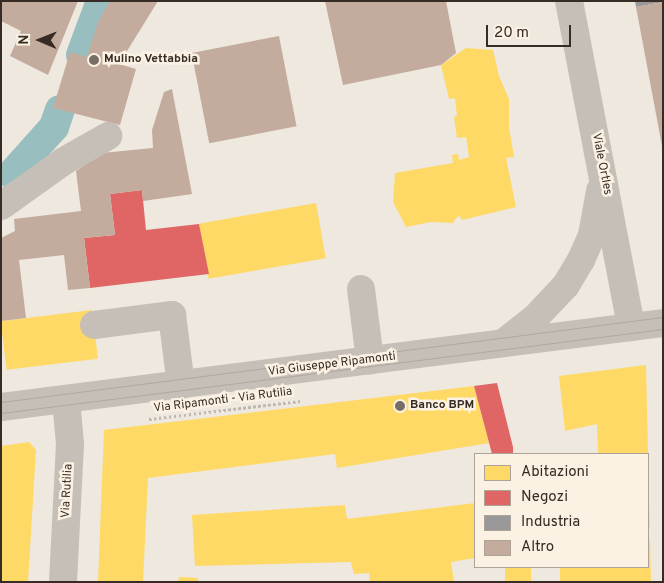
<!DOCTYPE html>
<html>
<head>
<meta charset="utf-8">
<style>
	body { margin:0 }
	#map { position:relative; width:664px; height:583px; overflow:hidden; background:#eee8de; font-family:Overpass,sans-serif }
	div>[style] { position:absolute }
	.homes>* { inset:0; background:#ffd966; transform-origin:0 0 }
	.shops>* { inset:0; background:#e06666 }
	.industry>* { inset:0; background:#999 }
	.canal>* { height:30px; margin:-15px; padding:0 15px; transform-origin:15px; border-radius:15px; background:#99bec0 }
	.building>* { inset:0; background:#c3ac9e; transform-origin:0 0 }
	.path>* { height:3px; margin-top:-1.5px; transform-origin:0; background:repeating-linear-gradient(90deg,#bfb8b0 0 2.5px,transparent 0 5px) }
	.minor>* { height:28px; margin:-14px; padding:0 14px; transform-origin:14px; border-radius:14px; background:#c6bfb7 }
	.tram>* { height:1px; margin:-0.5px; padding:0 0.5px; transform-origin:0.5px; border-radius:0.5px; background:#aea8a2 }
	.dots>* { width:14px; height:14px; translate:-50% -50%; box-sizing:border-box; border:2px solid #fbf2e4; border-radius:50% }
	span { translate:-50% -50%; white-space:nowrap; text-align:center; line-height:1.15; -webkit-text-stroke:5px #fbf2e4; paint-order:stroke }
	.poi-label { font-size:12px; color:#372c25; font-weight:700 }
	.left { translate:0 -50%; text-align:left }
	.street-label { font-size:12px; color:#372c25 }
	.frame { position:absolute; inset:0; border:2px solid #372c25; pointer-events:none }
	.legend { position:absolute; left:474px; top:453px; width:175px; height:115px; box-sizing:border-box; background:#fbf2e4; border:1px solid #ada398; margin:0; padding:6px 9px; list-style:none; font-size:15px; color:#372c25 }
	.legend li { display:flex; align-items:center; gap:10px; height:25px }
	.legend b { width:25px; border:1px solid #ada398 }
	.north { position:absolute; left:15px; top:15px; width:50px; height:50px; -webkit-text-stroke:4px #fbf2e4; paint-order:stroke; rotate:271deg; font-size:14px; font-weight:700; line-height:20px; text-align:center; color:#372c25 }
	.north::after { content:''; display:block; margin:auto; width:18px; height:22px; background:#372c25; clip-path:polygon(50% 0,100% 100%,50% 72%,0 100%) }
	.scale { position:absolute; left:486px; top:25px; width:85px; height:22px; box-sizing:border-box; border:2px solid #372c25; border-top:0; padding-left:6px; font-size:15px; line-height:18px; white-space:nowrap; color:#372c25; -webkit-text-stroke:4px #fbf2e4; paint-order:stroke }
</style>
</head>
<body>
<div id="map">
	<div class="homes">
		<i style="clip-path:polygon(466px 48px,493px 50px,499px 76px,509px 99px,509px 127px,514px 157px,506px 158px,516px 207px,462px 220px,460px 216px,456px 218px,453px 223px,431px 222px,406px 227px,393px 202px,395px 173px,453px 163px,452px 155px,458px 154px,459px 160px,469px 157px,466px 137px,457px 138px,454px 117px,457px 116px,455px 98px,449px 99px,441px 65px)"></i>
		<i style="left:316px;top:203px;width:56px;height:119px;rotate:80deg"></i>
		<i style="left:92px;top:310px;width:49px;height:92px;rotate:83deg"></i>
		<i style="clip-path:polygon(646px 365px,648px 454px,598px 454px,597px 424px,565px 431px,559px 376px)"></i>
		<i style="clip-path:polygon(474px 386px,489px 443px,337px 468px,335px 454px,148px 478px,143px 582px,98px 582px,104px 430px)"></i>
		<i style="clip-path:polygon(29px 442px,36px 450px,28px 582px,1px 582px,1px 446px)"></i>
		<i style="clip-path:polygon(475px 503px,475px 558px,451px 562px,454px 582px,370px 582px,369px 573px,354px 574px,351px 562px,195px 566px,192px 515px,345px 505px,347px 519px)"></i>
		<i style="clip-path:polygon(648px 503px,649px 503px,650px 527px,648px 527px)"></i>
		<i style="clip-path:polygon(648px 540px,650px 540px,651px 582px,560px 582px,560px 567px,648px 567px)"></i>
		<i style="left:505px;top:567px;width:26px;height:15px"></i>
		<i style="clip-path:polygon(179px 577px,198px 578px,198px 582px,178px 582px)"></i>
	</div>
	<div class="shops">
		<i style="clip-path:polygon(142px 190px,146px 230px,199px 224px,209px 274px,90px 288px,84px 238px,115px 235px,110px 194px)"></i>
		<i style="clip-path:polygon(497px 383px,513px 447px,513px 454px,492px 454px,474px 386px)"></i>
	</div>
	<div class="industry">
		<i style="clip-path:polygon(635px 1px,663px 1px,663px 2px,636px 7px)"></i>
	</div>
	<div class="canal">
		<i style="left:81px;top:55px;width:58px;rotate:-69.7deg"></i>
		<i style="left:12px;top:174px;width:63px;rotate:-48.2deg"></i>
		<i style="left:54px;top:127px;width:18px;rotate:-71deg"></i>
	</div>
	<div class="building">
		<i style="clip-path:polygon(1px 1px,78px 1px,48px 75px,10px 56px,21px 31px,1px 21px)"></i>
		<i style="clip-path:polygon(110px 1px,158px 1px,119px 64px,136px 69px,120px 125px,53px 108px,70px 52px,87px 57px,98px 22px)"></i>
		<i style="clip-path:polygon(325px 1px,446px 1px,456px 53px,441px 65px,343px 85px)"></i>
		<i style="clip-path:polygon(663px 2px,663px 146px,662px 146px,636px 7px)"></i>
		<i style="left:279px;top:36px;width:92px;height:89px;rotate:79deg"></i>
		<i style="clip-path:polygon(172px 89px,192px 194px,143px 201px,142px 190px,110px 194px,115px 235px,84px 238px,90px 288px,68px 290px,64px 255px,19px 260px,26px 318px,1px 321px,1px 238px,15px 231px,14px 219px,81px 211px,76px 171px,102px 153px,153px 148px,152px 130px,164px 92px)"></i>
	</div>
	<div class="path">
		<i style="left:149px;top:419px;width:152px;rotate:-6.8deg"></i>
	</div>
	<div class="minor">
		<i style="left:569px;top:1px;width:332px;rotate:79.2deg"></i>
		<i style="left:1px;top:206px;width:77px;rotate:-35.5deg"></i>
		<i style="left:64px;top:161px;width:51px;rotate:-29.6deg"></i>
		<i style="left:361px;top:289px;width:72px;rotate:82.8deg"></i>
		<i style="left:94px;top:325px;width:79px;rotate:-7.3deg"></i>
		<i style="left:172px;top:315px;width:71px;rotate:82.7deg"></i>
		<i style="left:503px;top:343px;width:39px;rotate:-38deg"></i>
		<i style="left:534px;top:319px;width:47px;rotate:-46.7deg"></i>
		<i style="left:566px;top:285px;width:29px;rotate:-59deg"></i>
		<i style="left:581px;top:260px;width:27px;rotate:-66deg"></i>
		<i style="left:592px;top:235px;width:45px;rotate:-79.7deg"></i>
		<i style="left:1px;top:407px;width:667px;rotate:-7.23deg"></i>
		<i style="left:63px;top:582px;width:138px;rotate:-87.1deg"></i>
		<i style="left:70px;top:444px;width:45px;rotate:-95.1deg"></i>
	</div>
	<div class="tram">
		<i style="left:1px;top:402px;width:667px;rotate:-7.32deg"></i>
		<i style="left:1px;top:413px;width:667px;rotate:-7.23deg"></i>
	</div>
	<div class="dots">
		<i style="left:94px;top:60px;background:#776e66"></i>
		<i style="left:400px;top:406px;background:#776e66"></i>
	</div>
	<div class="poi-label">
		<span class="left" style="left:104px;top:60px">Mulino Vettabbia</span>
		<span class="left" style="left:410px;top:406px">Banco BPM</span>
	</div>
	<div class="street-label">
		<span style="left:601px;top:164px;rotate:79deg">Viale Ortles</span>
		<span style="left:332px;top:365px;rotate:-7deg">Via Giuseppe Ripamonti</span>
		<span style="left:223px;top:401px;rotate:-7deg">Via Ripamonti - Via Rutilia</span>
		<span style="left:68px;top:491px;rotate:-87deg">Via Rutilia</span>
	</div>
	<div class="frame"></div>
	<ul class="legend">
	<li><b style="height:14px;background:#ffd966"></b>Abitazioni</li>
	<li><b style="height:14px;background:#e06666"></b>Negozi</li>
	<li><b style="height:14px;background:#999"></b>Industria</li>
	<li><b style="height:14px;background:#c3ac9e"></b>Altro</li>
	</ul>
	<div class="north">N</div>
	<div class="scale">20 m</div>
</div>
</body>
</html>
